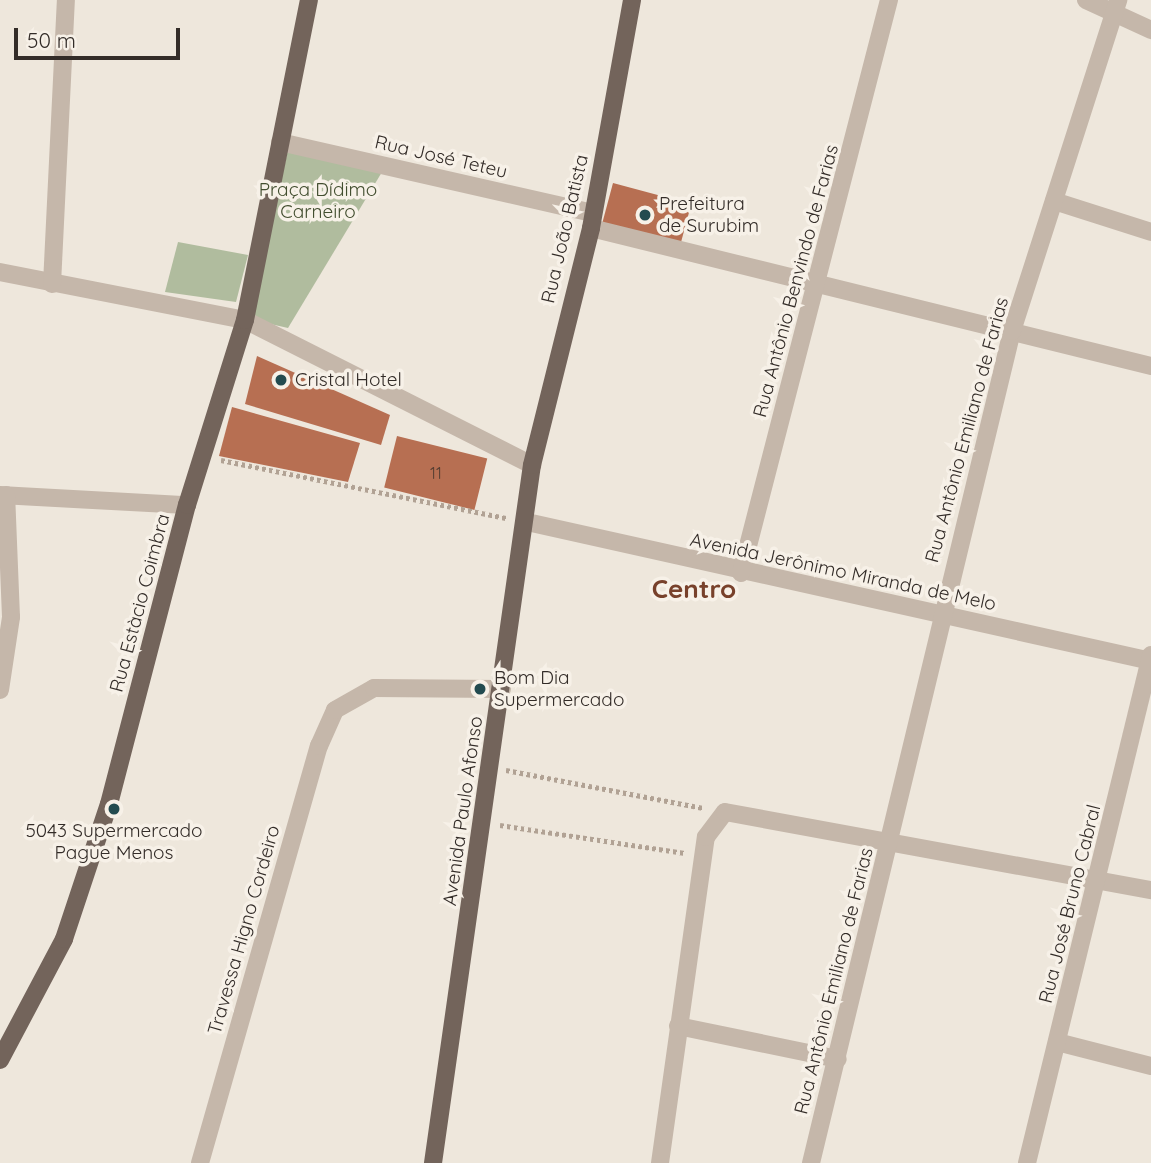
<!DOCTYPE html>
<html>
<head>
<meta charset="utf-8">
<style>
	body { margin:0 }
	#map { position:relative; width:1151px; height:1163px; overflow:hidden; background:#eee7dc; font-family:Quicksand,sans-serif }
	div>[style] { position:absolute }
	.green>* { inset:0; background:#b0bc9e }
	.building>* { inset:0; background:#b76f52; transform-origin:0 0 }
	.path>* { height:4.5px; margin-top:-2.25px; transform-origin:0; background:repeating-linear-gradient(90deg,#b1a294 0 3.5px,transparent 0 7px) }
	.minor>* { height:18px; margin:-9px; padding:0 9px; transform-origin:9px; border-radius:9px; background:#c5b7aa }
	.major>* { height:18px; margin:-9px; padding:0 9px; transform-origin:9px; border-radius:9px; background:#73645b }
	.dots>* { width:19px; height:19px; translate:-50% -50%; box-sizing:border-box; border:4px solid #f7f1e8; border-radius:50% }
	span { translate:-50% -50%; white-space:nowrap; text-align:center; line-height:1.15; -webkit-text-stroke:7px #f7f1e8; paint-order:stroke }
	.number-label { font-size:16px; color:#543d32 }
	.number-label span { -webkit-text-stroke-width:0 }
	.street-label { font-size:19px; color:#332c28 }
	.park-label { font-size:19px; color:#424e2f }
	.poi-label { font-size:19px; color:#332c28 }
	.left { translate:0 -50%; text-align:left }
	.district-label { font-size:26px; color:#78412b; font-weight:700 }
	.scale { position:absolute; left:14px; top:28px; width:166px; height:32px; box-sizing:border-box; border:4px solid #332c28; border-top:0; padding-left:9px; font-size:21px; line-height:24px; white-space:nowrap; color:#332c28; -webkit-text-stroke:5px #f7f1e8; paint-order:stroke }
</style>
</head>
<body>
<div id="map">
	<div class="green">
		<i style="clip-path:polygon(288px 150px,382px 172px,288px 328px,249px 319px)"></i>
		<i style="clip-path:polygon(178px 242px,248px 255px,236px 302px,165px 292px)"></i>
	</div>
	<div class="building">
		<i style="left:613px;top:183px;width:81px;height:46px;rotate:15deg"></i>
		<i style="clip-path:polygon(257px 356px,390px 415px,381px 445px,245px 404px)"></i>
		<i style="clip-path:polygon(232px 407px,360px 443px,348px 482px,219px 456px)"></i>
		<i style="left:397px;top:436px;width:93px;height:53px;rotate:14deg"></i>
	</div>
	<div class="path">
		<i style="left:221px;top:460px;width:292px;rotate:11.5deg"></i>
		<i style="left:506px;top:770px;width:201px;rotate:10.9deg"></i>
		<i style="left:500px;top:825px;width:187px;rotate:8.6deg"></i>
	</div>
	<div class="minor">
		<i style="left:1086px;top:0;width:72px;rotate:24.8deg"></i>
		<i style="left:280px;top:142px;width:320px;rotate:12.8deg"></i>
		<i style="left:1054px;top:201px;width:102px;rotate:17.7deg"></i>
		<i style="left:591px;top:228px;width:577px;rotate:13.84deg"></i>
		<i style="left:0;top:272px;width:250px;rotate:11.1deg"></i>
		<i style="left:245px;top:320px;width:322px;rotate:26.8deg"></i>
		<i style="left:52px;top:284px;width:284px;rotate:-87.2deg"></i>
		<i style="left:0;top:495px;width:187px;rotate:3.1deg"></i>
		<i style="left:527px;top:522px;width:639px;rotate:12.56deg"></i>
		<i style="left:741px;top:573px;width:592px;rotate:-75.52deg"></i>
		<i style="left:0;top:690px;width:74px;rotate:-81.4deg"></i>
		<i style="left:11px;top:617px;width:122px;rotate:-92.3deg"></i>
		<i style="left:678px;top:1026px;width:163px;rotate:11.7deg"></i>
		<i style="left:1057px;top:1042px;width:97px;rotate:14.3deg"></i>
		<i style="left:200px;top:1163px;width:434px;rotate:-74.1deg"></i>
		<i style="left:319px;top:746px;width:39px;rotate:-66deg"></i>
		<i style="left:335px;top:710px;width:45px;rotate:-29.4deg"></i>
		<i style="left:374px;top:688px;width:128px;rotate:0.4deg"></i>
		<i style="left:660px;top:1163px;width:329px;rotate:-82deg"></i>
		<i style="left:706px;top:837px;width:31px;rotate:-53deg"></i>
		<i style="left:725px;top:812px;width:433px;rotate:10.4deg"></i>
		<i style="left:811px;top:1163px;width:856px;rotate:-76.42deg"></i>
		<i style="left:1012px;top:331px;width:348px;rotate:-72.2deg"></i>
		<i style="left:1027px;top:1163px;width:523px;rotate:-76.28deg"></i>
	</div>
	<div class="major">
		<i style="left:0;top:1060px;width:137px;rotate:-62.1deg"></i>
		<i style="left:64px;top:939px;width:142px;rotate:-71.6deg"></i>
		<i style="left:109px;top:804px;width:309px;rotate:-75.4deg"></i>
		<i style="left:187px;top:505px;width:194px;rotate:-72.6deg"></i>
		<i style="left:245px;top:320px;width:326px;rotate:-78.7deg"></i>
		<i style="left:433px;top:1163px;width:705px;rotate:-81.93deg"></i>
		<i style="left:532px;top:465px;width:244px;rotate:-76deg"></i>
		<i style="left:591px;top:228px;width:232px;rotate:-79.8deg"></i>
	</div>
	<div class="dots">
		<i style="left:645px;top:215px;background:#234b50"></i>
		<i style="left:281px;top:380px;background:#234b50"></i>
		<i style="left:480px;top:689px;background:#234b50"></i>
		<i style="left:114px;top:809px;background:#234b50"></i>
	</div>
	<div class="number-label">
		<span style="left:436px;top:473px">11</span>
	</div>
	<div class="street-label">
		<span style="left:441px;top:157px;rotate:13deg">Rua José Teteu</span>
		<span style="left:565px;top:229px;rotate:-77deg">Rua João Batista</span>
		<span style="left:796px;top:281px;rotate:-75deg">Rua Antônio Benvindo de Farias</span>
		<span style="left:967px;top:430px;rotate:-75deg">Rua Antônio Emiliano de Farias</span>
		<span style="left:843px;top:572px;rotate:12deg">Avenida Jerônimo Miranda de Melo</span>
		<span style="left:140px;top:603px;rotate:-75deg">Rua Estàcio Coimbra</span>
		<span style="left:463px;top:811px;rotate:-82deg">Avenida Paulo Afonso</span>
		<span style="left:1070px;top:904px;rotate:-76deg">Rua José Bruno Cabral</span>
		<span style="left:244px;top:930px;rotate:-74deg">Travessa Higno Cordeiro</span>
		<span style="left:834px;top:981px;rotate:-76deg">Rua Antônio Emiliano de Farias</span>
	</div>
	<div class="park-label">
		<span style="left:318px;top:201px">Praça Dídimo<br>Carneiro</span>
	</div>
	<div class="poi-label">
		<span class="left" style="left:659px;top:215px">Prefeitura<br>de Surubim</span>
		<span class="left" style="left:295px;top:380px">Cristal Hotel</span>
		<span class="left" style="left:494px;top:689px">Bom Dia<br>Supermercado</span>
		<span style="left:114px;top:842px">5043 Supermercado<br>Pague Menos</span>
	</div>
	<div class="district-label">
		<span style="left:694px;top:589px">Centro</span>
	</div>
	<div class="scale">50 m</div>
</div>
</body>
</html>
